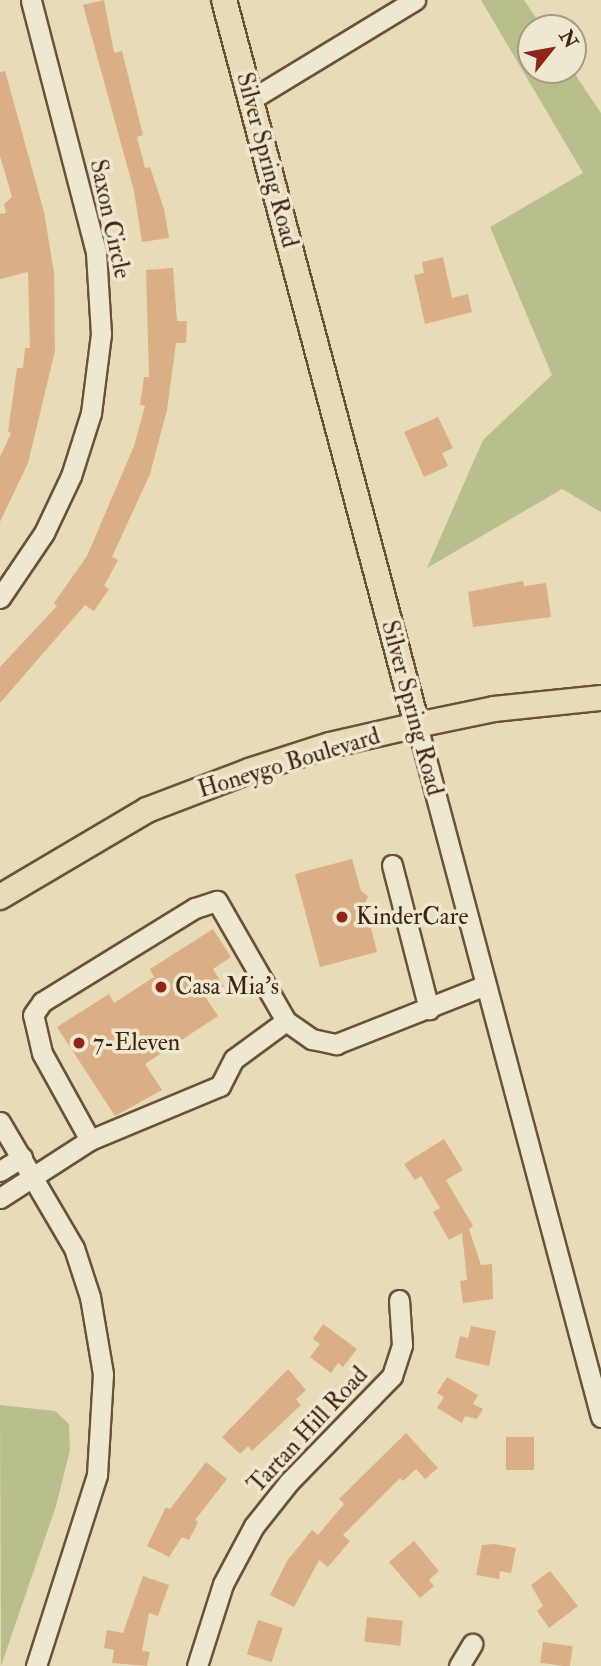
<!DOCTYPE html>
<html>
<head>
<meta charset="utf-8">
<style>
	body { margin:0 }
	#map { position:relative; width:601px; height:1666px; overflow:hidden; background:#e7dbb8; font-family:"IM FELL Double Pica",serif }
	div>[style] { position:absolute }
	.green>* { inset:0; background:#b8bf8d }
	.building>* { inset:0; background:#dbaf86; transform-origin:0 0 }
	.roads { filter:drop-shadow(2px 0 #6a5238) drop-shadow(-2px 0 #6a5238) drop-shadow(0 2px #6a5238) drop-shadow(0 -2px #6a5238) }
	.minor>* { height:19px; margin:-9.5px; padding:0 9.5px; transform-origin:9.5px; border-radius:9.5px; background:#efe8d1 }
	.major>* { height:24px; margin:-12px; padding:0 12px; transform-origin:12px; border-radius:12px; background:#e7dbb8 }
	.dots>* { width:19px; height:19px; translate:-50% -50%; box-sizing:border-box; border:4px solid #efe8d1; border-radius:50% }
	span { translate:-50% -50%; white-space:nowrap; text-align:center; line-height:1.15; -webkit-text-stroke:7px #efe8d1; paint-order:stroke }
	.street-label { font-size:24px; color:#40240e }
	.poi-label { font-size:24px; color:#40240e }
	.left { translate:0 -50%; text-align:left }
	.north { position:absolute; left:517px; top:14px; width:70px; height:70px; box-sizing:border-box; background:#efe8d1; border:2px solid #a99a83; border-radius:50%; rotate:59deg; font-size:19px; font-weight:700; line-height:28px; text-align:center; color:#40240e }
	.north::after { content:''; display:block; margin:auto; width:24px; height:32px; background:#8f2418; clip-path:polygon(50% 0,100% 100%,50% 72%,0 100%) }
</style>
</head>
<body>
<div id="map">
	<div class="green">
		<i style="clip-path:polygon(481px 0,524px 0,543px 28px,531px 28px,531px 70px,572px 70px,601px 113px,601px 512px,562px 489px,427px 568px,483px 440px,552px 375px,490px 227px,583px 173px)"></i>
		<i style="clip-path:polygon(0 1405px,55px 1411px,69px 1424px,70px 1450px,56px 1506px,1px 1666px)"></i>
	</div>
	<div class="building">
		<i style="clip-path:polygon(104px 0,114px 53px,122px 51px,143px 135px,137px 137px,145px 168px,150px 167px,164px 209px,169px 238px,142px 242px,134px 191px,83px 5px)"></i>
		<i style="clip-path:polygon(5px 71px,44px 212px,54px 273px,55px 351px,28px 463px,0 522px,0 457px,11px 433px,8px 432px,17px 368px,23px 368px,25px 348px,30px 348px,28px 272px,0 279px,0 214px,6px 213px,4px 204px,12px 197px,0 156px,0 72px)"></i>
		<i style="clip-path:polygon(443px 257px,452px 298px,468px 294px,472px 312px,425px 324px,414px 275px,424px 273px,422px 262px)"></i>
		<i style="clip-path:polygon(173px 268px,177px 321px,187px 321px,186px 343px,176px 343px,167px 410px,150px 474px,112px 557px,118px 560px,104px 586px,109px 589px,94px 611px,85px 605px,0 703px,0 667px,57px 606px,54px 603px,87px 556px,134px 446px,145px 406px,140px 405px,144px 377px,149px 377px,146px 270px)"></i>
		<i style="clip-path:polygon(438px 417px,453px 448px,442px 453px,448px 466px,424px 477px,404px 432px)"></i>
		<i style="clip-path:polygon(523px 581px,524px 586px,546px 583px,551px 617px,473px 627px,468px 592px)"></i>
		<i style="clip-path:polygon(352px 859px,361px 891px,368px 896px,365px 904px,377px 952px,320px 967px,295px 874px)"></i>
		<i style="clip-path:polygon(213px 929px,231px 957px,213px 969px,224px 987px,206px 998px,218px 1016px,145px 1064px,162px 1090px,115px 1116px,57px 1027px,109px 994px,114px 1003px,154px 977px,150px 969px)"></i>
		<i style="clip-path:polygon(444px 1139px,463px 1170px,446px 1180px,473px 1226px,469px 1229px,481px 1265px,492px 1264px,493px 1299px,463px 1303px,460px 1281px,467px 1280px,462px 1233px,449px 1240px,433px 1212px,440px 1208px,421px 1176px,415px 1180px,404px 1164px)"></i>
		<i style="clip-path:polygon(323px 1324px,357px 1349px,343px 1367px,338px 1363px,331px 1373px,310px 1357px,320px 1344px,313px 1339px)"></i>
		<i style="clip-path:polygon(471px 1326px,496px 1331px,489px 1366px,455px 1358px,460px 1336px,468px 1338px)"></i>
		<i style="clip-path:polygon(288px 1369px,306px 1390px,296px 1399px,301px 1405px,252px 1451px,248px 1446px,240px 1454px,222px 1437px)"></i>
		<i style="clip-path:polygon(447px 1377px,478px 1395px,473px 1404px,483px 1409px,477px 1419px,465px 1416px,462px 1423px,437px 1408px,444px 1397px,437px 1393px)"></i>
		<i style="clip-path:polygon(406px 1433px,438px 1468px,425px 1479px,416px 1469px,403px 1481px,400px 1478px,343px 1535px,350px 1541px,328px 1567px,319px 1560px,294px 1607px,270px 1595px,287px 1561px,312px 1530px,318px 1535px,344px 1504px,339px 1499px)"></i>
		<i style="left:506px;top:1437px;width:28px;height:33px"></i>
		<i style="clip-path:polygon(206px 1462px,227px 1479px,195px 1520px,198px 1522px,189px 1540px,182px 1537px,169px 1557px,147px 1546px,166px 1507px,170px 1509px)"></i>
		<i style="clip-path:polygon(414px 1541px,439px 1571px,429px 1580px,434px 1586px,420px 1598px,389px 1562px)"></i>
		<i style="clip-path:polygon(495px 1544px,516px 1548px,511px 1573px,500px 1571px,499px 1579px,476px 1575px,482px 1545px)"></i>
		<i style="clip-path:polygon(550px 1571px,578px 1606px,549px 1628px,537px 1611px,543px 1606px,531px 1585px)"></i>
		<i style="clip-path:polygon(143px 1576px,169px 1585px,158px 1616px,149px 1613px,142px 1651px,150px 1652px,147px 1666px,112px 1663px,114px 1650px,104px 1648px,107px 1630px,123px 1633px)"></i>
		<i style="left:367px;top:1617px;width:36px;height:25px;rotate:6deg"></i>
		<i style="left:258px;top:1620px;width:26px;height:36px;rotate:18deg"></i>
		<i style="left:543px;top:1642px;width:30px;height:21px;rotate:8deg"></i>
	</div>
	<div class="roads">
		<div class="minor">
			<i style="left:252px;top:99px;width:191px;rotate:-31.3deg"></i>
			<i style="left:0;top:598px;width:78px;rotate:-55.9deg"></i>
			<i style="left:44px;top:533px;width:63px;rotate:-64.7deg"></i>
			<i style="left:71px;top:476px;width:66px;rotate:-72.4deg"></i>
			<i style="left:91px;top:413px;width:80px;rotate:-82.8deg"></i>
			<i style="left:101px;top:334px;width:82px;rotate:-93.5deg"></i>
			<i style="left:96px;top:252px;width:260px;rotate:-104.5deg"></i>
			<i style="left:417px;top:725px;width:716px;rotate:75.11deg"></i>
			<i style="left:392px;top:865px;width:149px;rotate:75.6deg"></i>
			<i style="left:0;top:1122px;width:146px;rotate:59.6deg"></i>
			<i style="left:74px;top:1248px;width:52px;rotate:71.9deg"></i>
			<i style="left:90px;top:1297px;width:78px;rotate:80.4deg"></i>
			<i style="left:103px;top:1374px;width:101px;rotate:93.4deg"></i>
			<i style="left:97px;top:1475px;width:201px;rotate:107.7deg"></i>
			<i style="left:90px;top:1140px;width:99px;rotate:-118.9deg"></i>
			<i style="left:42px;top:1053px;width:39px;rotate:-103deg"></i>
			<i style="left:33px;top:1015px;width:16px;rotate:-55deg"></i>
			<i style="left:42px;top:1002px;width:180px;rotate:-31.6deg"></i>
			<i style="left:195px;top:908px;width:23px;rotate:-18deg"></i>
			<i style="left:217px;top:901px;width:138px;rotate:60.1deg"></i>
			<i style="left:286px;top:1021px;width:32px;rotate:35deg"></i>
			<i style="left:312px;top:1039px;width:25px;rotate:12deg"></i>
			<i style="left:336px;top:1044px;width:161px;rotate:-21.5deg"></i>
			<i style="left:0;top:1171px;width:26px;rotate:-32deg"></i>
			<i style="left:0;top:1198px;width:107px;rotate:-32.8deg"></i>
			<i style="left:90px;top:1140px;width:141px;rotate:-22.6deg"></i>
			<i style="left:220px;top:1086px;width:30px;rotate:-63deg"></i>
			<i style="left:234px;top:1059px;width:64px;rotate:-36.2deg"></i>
			<i style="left:197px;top:1666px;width:86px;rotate:-72.4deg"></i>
			<i style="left:223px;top:1584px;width:66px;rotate:-61.9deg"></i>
			<i style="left:254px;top:1526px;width:56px;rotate:-51.5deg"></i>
			<i style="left:289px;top:1482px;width:148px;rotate:-45.8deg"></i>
			<i style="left:392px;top:1376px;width:33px;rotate:-72deg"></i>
			<i style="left:402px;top:1345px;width:45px;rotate:-93.8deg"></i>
			<i style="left:459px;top:1666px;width:26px;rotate:-59deg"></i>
		</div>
		<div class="major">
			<i style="left:224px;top:0;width:750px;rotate:75.09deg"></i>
			<i style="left:0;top:897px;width:171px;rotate:-30.6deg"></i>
			<i style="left:147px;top:810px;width:109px;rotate:-20.9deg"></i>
			<i style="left:249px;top:771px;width:85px;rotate:-17.8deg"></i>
			<i style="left:330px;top:745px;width:89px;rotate:-12.9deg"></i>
			<i style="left:417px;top:725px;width:79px;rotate:-11.7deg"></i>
			<i style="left:494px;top:709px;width:108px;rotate:-5.9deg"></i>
		</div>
	</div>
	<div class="dots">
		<i style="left:342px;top:917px;background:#8f2418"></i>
		<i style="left:161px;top:987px;background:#8f2418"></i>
		<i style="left:79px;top:1043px;background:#8f2418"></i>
	</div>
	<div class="street-label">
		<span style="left:267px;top:160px;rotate:75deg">Silver Spring Road</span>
		<span style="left:110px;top:219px;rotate:78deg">Saxon Circle</span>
		<span style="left:412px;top:708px;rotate:75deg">Silver Spring Road</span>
		<span style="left:289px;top:763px;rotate:-17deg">Honeygo Boulevard</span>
		<span style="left:308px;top:1430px;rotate:-47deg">Tartan Hill Road</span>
	</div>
	<div class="poi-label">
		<span class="left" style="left:356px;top:917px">KinderCare</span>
		<span class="left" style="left:175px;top:987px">Casa Mia's</span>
		<span class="left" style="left:93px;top:1043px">7-Eleven</span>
	</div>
	<div class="north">N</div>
</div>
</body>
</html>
